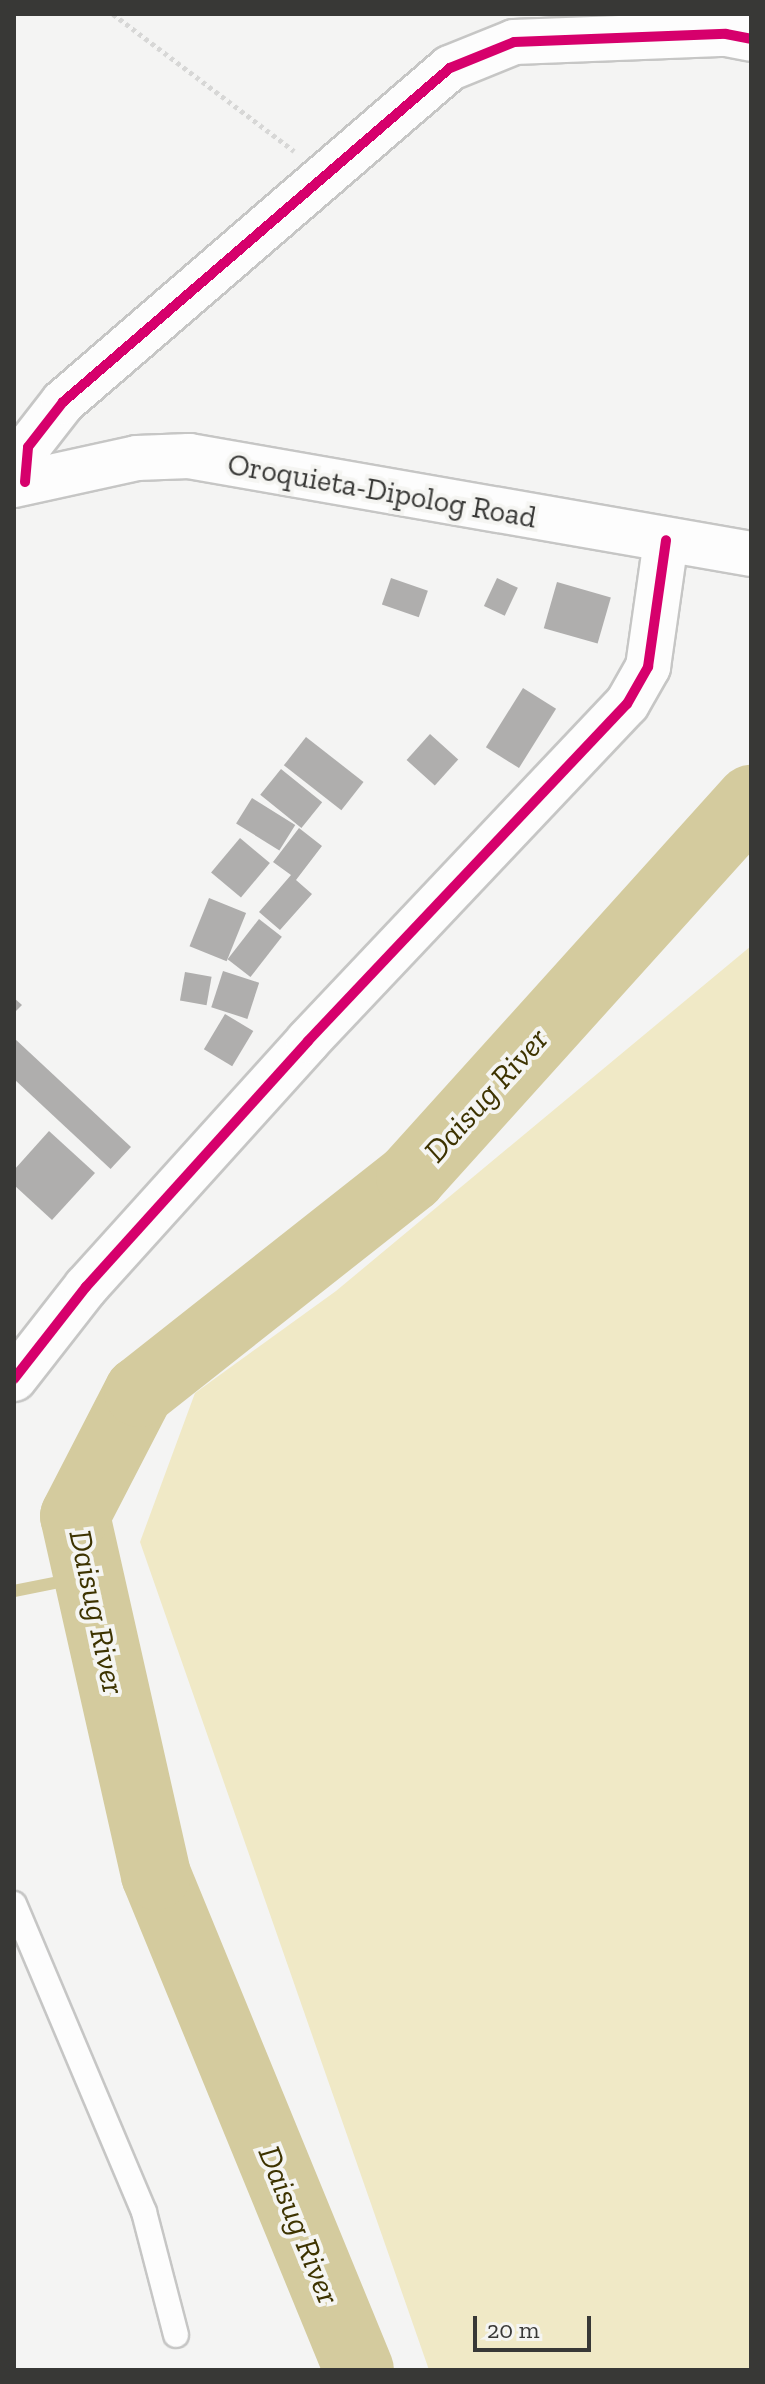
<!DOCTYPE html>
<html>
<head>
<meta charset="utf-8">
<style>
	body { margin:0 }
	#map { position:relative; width:765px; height:2384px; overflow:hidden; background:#f4f4f3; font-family:"Zilla Slab",serif }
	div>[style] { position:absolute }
	.green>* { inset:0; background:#f0e9c6 }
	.stream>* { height:12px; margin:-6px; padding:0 6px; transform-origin:6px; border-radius:6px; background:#d4cb9e }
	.river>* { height:70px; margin:-35px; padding:0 35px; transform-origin:35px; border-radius:35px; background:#d4cb9e }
	.building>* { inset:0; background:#afaead; transform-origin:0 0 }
	.path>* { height:5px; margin-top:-2.5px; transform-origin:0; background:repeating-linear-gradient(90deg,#d7d7d6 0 4px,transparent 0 8px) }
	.roads { filter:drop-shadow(2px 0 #c6c6c5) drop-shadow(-2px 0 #c6c6c5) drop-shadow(0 2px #c6c6c5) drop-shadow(0 -2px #c6c6c5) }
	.service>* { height:24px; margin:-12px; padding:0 12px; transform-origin:12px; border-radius:12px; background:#fdfdfd }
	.minor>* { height:44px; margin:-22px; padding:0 22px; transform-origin:22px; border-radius:22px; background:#fdfdfd }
	.trunk>* { height:44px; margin:-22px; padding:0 22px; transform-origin:22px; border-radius:22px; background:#fdfdfd }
	.cycleway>* { height:10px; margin:-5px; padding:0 5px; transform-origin:5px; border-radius:5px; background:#d6006c }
	span { translate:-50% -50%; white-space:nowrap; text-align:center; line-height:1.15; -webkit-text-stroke:8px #f5f5f2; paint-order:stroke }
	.street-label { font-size:30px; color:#383836 }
	.water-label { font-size:32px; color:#3d3300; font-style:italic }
	.frame { position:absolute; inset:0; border:16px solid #383836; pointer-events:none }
	.scale { position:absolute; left:473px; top:2316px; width:118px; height:36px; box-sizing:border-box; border:4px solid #383836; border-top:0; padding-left:10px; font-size:24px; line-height:28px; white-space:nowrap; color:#383836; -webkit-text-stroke:6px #f5f5f2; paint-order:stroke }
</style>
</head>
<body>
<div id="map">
	<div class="green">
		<i style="clip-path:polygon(751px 946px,751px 2370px,429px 2370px,140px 1542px,195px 1393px,336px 1291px)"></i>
	</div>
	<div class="stream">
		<i style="left:14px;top:1591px;width:76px;rotate:-11.3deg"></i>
	</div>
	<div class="river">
		<i style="left:359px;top:2370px;width:535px;rotate:-112.3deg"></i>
		<i style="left:156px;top:1875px;width:368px;rotate:-102.7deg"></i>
		<i style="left:75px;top:1516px;width:140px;rotate:-62.7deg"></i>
		<i style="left:139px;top:1392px;width:347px;rotate:-38.3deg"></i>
		<i style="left:411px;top:1177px;width:508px;rotate:-47.95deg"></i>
	</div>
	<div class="building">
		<i style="left:391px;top:578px;width:39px;height:28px;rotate:19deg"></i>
		<i style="left:497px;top:578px;width:23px;height:31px;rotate:25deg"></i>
		<i style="left:557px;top:582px;width:56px;height:48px;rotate:16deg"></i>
		<i style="left:523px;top:688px;width:39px;height:70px;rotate:32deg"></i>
		<i style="left:430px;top:734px;width:38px;height:35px;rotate:42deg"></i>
		<i style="left:306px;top:737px;width:73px;height:36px;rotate:38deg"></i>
		<i style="left:281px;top:769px;width:53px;height:33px;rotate:39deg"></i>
		<i style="left:252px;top:798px;width:51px;height:30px;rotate:32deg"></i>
		<i style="clip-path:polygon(299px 828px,322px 846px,296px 880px,312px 894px,280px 930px,259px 912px,291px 875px,273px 862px)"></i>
		<i style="left:240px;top:838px;width:39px;height:45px;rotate:40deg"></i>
		<i style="left:209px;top:898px;width:40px;height:52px;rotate:22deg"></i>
		<i style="left:259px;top:919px;width:29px;height:51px;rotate:38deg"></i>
		<i style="left:223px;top:971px;width:38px;height:38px;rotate:18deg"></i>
		<i style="left:185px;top:972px;width:27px;height:29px;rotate:10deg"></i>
		<i style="clip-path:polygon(14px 998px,22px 1005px,14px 1013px)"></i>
		<i style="left:225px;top:1014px;width:33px;height:41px;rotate:31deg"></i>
		<i style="left:14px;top:1038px;width:160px;height:30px;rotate:43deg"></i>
		<i style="clip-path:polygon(49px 1131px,95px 1173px,52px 1220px,14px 1185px,14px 1170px)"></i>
	</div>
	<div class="path">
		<i style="left:113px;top:14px;width:227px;rotate:37.1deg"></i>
	</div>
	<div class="roads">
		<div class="service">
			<i style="left:14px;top:1904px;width:334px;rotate:67.1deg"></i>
			<i style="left:144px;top:2212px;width:127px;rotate:75.4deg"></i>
		</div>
		<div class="minor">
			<i style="left:25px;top:482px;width:35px;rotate:-85deg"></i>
			<i style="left:28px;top:447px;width:57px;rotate:-52.1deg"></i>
			<i style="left:63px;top:402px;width:511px;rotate:-40.8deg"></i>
			<i style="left:450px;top:68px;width:69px;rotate:-22.1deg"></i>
			<i style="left:514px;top:42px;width:212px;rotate:-2.2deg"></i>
			<i style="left:726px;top:34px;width:25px;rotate:11deg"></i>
			<i style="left:14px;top:1379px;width:117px;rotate:-52deg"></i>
			<i style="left:86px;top:1287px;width:331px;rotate:-47.9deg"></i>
			<i style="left:308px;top:1041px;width:464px;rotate:-46.6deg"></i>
			<i style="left:627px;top:704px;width:43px;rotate:-60.4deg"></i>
			<i style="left:648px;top:667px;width:128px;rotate:-81.9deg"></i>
		</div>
		<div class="trunk">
			<i style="left:14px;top:485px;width:126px;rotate:-12.4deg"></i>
			<i style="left:137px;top:458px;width:52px;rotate:-2.2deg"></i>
			<i style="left:189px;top:456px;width:570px;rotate:9.89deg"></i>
		</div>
	</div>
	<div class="cycleway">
		<i style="left:25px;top:482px;width:35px;rotate:-85deg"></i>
		<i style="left:28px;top:447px;width:57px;rotate:-52.1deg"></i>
		<i style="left:63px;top:402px;width:511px;rotate:-40.8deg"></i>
		<i style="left:450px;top:68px;width:69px;rotate:-22.1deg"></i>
		<i style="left:514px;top:42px;width:212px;rotate:-2.2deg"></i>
		<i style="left:726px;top:34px;width:25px;rotate:11deg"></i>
		<i style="left:14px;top:1379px;width:117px;rotate:-52deg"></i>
		<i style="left:86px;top:1287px;width:331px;rotate:-47.9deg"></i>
		<i style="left:308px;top:1041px;width:464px;rotate:-46.6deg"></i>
		<i style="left:627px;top:704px;width:43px;rotate:-60.4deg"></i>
		<i style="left:648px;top:667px;width:128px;rotate:-81.9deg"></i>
	</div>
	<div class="street-label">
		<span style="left:382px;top:491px;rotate:10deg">Oroquieta-Dipolog Road</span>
	</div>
	<div class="water-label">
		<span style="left:486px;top:1095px;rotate:-48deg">Daisug River</span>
		<span style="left:97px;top:1612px;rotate:78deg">Daisug River</span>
		<span style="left:299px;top:2225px;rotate:68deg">Daisug River</span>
	</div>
	<div class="frame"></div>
	<div class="scale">20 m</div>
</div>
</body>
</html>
